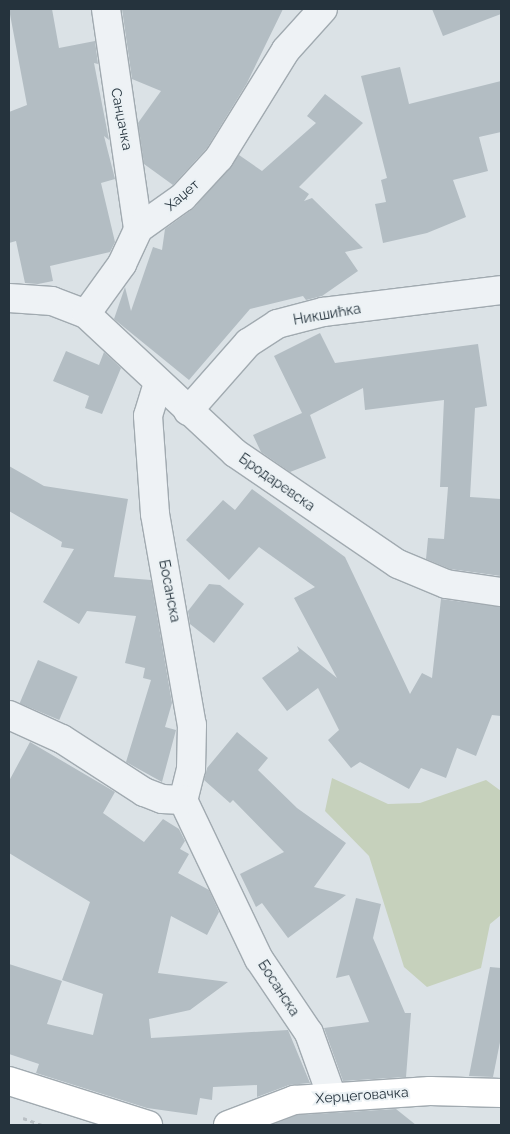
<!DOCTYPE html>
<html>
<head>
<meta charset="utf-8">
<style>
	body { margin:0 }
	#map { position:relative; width:510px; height:1134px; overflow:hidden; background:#dbe2e6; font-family:Raleway,sans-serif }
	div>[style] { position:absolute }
	.green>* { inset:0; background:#c6d1bc }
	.building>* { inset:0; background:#b3bdc3; transform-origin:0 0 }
	.path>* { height:3px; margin-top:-1.5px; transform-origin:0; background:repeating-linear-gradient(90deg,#bac0c5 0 4px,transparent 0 8px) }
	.roads { filter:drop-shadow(1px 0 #a1aab0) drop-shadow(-1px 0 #a1aab0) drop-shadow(0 1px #a1aab0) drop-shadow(0 -1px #a1aab0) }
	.street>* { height:28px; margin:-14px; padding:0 14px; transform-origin:14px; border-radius:14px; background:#eef2f5 }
	.secondary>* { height:28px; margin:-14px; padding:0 14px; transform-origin:14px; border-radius:14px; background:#fff }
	span { translate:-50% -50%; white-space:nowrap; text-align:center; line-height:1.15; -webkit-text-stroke:4px #ebf1f4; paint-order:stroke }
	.street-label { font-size:14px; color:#25333d }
	.frame { position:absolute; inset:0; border:10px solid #25333d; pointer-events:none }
</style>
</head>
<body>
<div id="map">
	<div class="green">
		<i style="clip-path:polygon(332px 778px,388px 804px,420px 803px,486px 780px,501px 791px,501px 915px,490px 924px,481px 968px,427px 987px,404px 967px,369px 856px,325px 811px)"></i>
	</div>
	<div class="building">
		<i style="clip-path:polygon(9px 9px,52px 9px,59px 48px,95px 41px,98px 64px,94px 63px,109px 140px,104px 136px,115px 179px,101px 183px,115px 242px,110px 252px,50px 266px,53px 281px,38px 284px,25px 283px,16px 241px,9px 243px,9px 112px,27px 105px)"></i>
		<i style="clip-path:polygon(122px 9px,283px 9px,247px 83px,207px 148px,173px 185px,144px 164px,138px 123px,161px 91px,132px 79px)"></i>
		<i style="clip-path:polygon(432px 9px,501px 9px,501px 14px,443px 36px)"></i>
		<i style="clip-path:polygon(400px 67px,409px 104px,501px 81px,501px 132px,479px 137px,488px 171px,453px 180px,466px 217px,427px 233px,383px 243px,375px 204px,386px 202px,381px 180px,387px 178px,361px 76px)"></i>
		<i style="clip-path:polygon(325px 94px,363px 123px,299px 187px,309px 194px,304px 201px,312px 198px,363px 248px,345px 252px,358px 271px,322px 296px,306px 300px,303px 296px,250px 309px,189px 380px,114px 319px,125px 287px,131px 311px,153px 247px,162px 250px,165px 229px,194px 208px,239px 155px,262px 171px,316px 123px,307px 116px)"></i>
		<i style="clip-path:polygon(320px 333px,335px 363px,478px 344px,487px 406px,475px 408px,470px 497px,501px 499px,501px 576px,450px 569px,426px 559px,428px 538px,444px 539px,448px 487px,440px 487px,444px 400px,365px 410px,363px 388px,310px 415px,326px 458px,290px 472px,261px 452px,253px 435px,302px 413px,274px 356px)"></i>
		<i style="clip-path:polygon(66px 351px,99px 365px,104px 352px,121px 368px,102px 414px,85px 408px,89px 396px,53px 381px)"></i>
		<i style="clip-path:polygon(9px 466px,44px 486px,128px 499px,114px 577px,151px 580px,172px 703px,165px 727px,176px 730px,162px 782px,126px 762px,151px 680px,143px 678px,145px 668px,125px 663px,136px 616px,87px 611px,79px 624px,43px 602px,74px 549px,61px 547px,62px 542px,9px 511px)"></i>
		<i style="clip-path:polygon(252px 489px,345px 557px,410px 694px,422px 673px,432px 678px,441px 599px,501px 607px,501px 716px,492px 715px,476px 756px,457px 748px,446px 778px,421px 768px,409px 789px,360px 762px,351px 768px,328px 740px,339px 730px,318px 688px,287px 711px,262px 678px,299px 651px,297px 646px,337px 678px,294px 598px,315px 587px,259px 547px,229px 580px,186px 540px,223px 500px,235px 510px)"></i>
		<i style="clip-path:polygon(209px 584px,220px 585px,244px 604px,214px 643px,190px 624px,188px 611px)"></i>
		<i style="left:38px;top:660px;width:43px;height:47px;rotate:23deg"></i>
		<i style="clip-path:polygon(237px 732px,268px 758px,258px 770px,297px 808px,346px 843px,314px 887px,346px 895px,288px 938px,262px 903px,256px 907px,240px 874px,284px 852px,233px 800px,230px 803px,204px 780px,207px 768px)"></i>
		<i style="clip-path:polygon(30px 742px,115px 792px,103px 813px,144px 842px,163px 819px,179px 829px,185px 841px,180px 849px,189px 854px,178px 873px,209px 890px,219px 912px,207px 935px,171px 916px,158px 973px,228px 982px,190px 1010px,149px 1019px,151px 1038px,288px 1030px,310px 1083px,289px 1085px,257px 1097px,257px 1085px,213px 1087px,212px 1100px,200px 1098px,197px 1115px,147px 1108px,36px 1073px,39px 1064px,9px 1054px,9px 964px,62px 981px,47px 1024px,93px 1035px,103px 994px,62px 980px,90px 902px,9px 853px,9px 781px)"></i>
		<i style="clip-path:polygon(356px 898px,381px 904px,373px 938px,405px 1013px,411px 1013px,406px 1077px,343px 1081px,324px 1028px,369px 1022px,349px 975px,336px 978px)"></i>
		<i style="clip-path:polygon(490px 967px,501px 968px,501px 1037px,493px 1077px,469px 1076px)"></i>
		<i style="clip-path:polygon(396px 1109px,416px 1125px,271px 1125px,297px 1115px)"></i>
	</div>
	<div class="path">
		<i style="left:23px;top:1118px;width:20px;rotate:20deg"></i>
	</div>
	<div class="roads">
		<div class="street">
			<i style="left:106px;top:9px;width:222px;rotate:81.7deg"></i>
			<i style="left:9px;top:298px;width:43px;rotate:4deg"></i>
			<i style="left:52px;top:301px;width:36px;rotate:21deg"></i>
			<i style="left:86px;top:314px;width:204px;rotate:43deg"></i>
			<i style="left:235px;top:453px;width:197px;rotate:34.3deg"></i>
			<i style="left:398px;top:564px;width:52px;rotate:22.6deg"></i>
			<i style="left:446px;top:584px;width:56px;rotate:8.3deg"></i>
			<i style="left:86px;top:314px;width:62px;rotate:-54.2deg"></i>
			<i style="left:122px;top:264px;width:38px;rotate:-65deg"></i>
			<i style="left:138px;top:229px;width:55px;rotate:-35.4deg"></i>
			<i style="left:183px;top:197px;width:53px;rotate:-47.3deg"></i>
			<i style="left:219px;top:158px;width:127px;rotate:-58.2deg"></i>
			<i style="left:286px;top:50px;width:55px;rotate:-47.9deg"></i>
			<i style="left:158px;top:383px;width:34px;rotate:107deg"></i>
			<i style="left:148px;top:416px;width:98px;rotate:85.9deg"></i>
			<i style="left:155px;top:514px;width:214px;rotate:80.1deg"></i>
			<i style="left:192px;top:725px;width:44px;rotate:91.3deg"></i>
			<i style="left:191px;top:769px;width:32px;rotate:104deg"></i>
			<i style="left:183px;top:800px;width:176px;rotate:64.5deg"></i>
			<i style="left:259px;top:959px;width:89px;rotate:56deg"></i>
			<i style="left:309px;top:1033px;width:68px;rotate:70.2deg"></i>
			<i style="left:188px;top:411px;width:91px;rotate:-48.6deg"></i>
			<i style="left:248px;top:343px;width:35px;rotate:-33deg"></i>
			<i style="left:277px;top:324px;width:48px;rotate:-14.6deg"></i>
			<i style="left:323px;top:312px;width:179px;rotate:-7deg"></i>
			<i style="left:9px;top:715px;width:58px;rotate:24.4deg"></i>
			<i style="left:62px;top:739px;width:98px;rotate:32.9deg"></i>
			<i style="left:144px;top:792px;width:19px;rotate:21deg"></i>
			<i style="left:162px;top:799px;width:21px;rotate:3deg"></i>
		</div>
		<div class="secondary">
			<i style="left:9px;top:1081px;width:146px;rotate:17.6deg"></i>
			<i style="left:228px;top:1125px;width:71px;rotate:-20.7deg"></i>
			<i style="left:294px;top:1100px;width:136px;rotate:-3.8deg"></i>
			<i style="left:430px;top:1091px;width:71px;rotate:1.6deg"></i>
		</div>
	</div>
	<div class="street-label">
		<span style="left:122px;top:119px;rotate:79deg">Санџачка</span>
		<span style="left:182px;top:195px;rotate:-41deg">Хаџет</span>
		<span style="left:327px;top:314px;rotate:-10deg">Никшићка</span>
		<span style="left:277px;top:482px;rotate:35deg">Бродаревска</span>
		<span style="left:170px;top:591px;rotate:79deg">Босанска</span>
		<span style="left:279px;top:988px;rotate:57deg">Босанска</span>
		<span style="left:362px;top:1095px;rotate:-4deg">Херцеговачка</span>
	</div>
	<div class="frame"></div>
</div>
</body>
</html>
